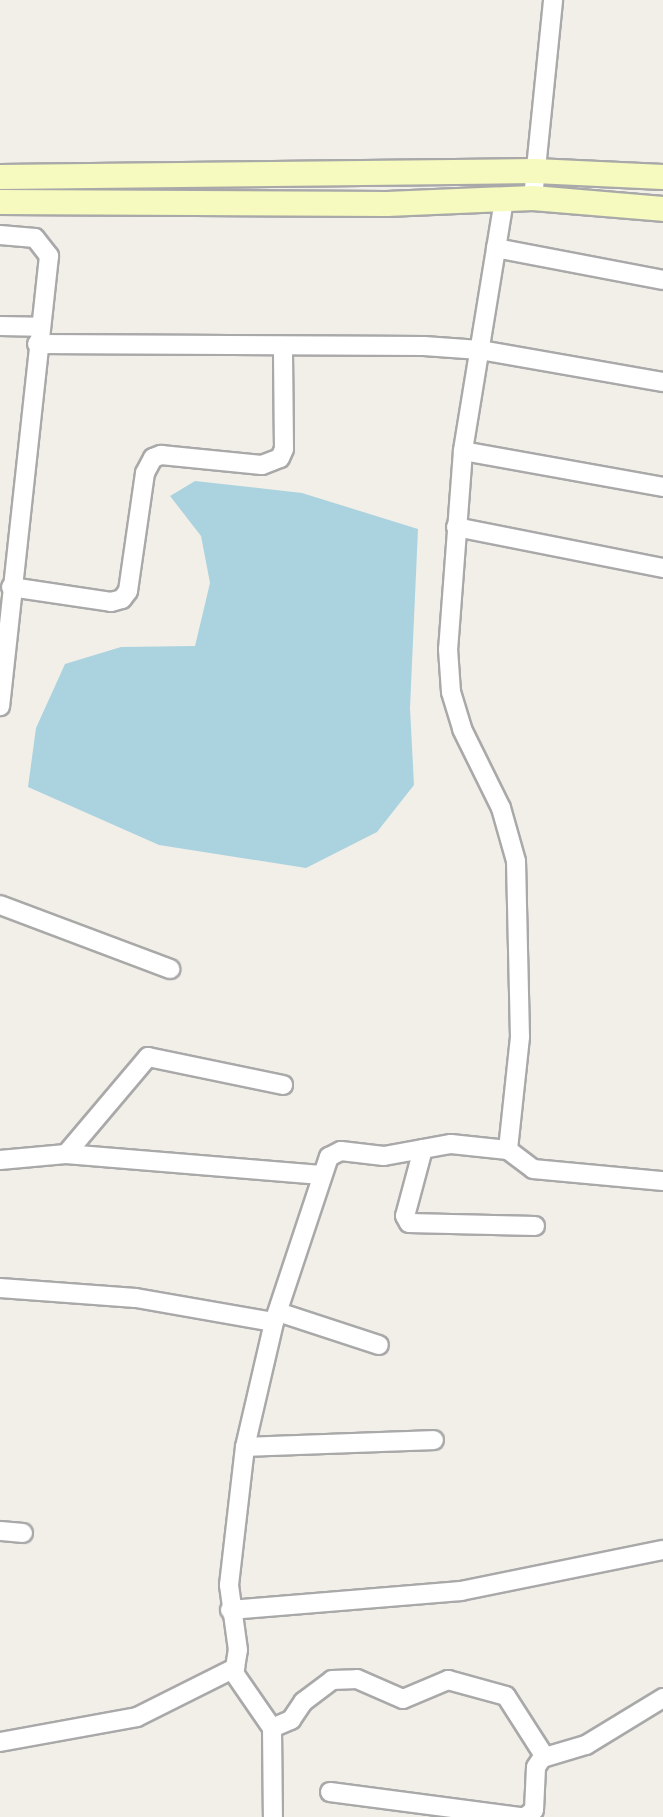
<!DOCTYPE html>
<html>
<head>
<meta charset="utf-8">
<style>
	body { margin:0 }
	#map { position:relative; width:663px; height:1817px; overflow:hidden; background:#f2efe9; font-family:Ubuntu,sans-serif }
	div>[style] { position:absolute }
	.water>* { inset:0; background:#aad3df }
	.roads { filter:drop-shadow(2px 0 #a9a9a9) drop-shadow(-2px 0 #a9a9a9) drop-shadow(0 2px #a9a9a9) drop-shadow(0 -2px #a9a9a9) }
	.street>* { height:18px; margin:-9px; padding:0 9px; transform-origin:9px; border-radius:9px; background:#fff }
	.secondary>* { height:24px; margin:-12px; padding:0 12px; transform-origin:12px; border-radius:12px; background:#f7fabf }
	span { translate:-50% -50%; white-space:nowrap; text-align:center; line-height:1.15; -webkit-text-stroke:5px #fff; paint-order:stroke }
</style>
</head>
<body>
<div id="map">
	<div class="water">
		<i style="clip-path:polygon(195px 481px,302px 493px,418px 529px,410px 708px,414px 785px,377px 832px,306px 868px,159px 845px,28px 787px,36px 728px,65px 664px,121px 647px,195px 646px,210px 583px,201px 536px,170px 496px)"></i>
	</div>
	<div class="roads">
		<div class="street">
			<i style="left:533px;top:198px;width:199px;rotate:-84.2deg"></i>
			<i style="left:504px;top:200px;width:254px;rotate:99.3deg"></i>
			<i style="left:463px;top:451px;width:199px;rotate:94.3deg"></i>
			<i style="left:448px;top:649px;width:43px;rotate:86deg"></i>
			<i style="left:451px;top:692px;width:39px;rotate:73deg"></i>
			<i style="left:462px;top:729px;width:88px;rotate:63.7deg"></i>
			<i style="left:501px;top:808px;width:55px;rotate:74.2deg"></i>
			<i style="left:516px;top:861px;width:176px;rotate:88.7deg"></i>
			<i style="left:520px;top:1037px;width:114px;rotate:96.1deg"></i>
			<i style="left:0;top:235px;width:35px;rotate:5deg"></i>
			<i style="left:35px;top:238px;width:23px;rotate:52deg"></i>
			<i style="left:49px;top:256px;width:453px;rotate:96.2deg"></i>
			<i style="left:496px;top:248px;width:170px;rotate:10.8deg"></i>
			<i style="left:0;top:326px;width:39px;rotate:1deg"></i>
			<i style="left:37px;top:344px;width:387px;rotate:0.3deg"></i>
			<i style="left:424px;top:346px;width:56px;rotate:4.1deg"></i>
			<i style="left:480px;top:350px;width:186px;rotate:9.9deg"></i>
			<i style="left:463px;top:451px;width:203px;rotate:10.2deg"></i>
			<i style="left:456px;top:527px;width:211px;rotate:11.2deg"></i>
			<i style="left:11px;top:587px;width:101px;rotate:8.5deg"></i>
			<i style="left:111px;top:602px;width:11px;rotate:-15deg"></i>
			<i style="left:122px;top:599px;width:10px;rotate:-53deg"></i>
			<i style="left:128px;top:591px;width:119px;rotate:-81.8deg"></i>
			<i style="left:145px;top:473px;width:17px;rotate:-62deg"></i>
			<i style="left:153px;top:458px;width:9px;rotate:-21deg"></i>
			<i style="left:161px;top:455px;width:101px;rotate:5.7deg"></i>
			<i style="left:262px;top:465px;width:19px;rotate:-21deg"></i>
			<i style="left:280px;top:458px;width:10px;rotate:-66deg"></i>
			<i style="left:284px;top:449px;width:101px;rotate:-90.6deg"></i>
			<i style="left:0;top:905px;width:182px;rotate:20.6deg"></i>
			<i style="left:423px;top:1149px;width:69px;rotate:105deg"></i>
			<i style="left:405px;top:1216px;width:8px;rotate:60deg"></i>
			<i style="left:409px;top:1223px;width:126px;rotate:1.4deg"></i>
			<i style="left:66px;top:1154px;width:127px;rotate:-49.8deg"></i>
			<i style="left:148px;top:1057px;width:138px;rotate:11.7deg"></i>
			<i style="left:0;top:1160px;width:66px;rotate:-5.2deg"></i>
			<i style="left:66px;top:1154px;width:256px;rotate:4.7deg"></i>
			<i style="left:0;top:1288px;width:136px;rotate:4.2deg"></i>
			<i style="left:136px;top:1298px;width:140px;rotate:9.9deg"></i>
			<i style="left:278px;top:1312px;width:106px;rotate:18.1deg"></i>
			<i style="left:245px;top:1447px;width:189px;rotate:-2.1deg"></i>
			<i style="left:0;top:1531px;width:23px;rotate:5deg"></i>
			<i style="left:230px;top:1610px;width:232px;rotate:-4.7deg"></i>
			<i style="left:461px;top:1591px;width:206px;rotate:-11.5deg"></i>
			<i style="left:232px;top:1670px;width:70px;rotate:55.4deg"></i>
			<i style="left:272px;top:1728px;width:89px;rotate:89.4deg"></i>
			<i style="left:272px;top:1728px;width:21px;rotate:-23deg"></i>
			<i style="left:291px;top:1720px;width:22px;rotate:-56deg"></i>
			<i style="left:303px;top:1702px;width:36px;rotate:-37deg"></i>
			<i style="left:332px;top:1680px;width:25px;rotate:-2deg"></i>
			<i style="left:357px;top:1679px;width:50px;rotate:23.5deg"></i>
			<i style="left:403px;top:1699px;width:49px;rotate:-22.9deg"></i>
			<i style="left:448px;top:1680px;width:60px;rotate:15.4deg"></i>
			<i style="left:506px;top:1696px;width:72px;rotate:57.4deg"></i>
			<i style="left:0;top:1742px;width:139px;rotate:-10.3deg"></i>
			<i style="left:137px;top:1717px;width:110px;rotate:-26.6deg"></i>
			<i style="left:235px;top:1668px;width:18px;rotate:-81deg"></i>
			<i style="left:238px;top:1650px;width:66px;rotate:-97.9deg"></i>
			<i style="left:229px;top:1585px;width:139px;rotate:-83.4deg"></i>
			<i style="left:245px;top:1447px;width:128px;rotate:-76.9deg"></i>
			<i style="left:274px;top:1322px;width:174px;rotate:-71.6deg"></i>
			<i style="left:329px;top:1157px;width:13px;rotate:-27deg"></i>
			<i style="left:341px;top:1151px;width:43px;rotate:6.6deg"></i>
			<i style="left:384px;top:1156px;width:68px;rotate:-10.2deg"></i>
			<i style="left:451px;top:1144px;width:57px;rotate:6deg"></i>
			<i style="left:508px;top:1150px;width:31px;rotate:37deg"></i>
			<i style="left:533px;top:1169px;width:131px;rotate:5.3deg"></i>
			<i style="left:330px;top:1792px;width:193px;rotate:7.5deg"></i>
			<i style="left:525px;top:1817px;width:11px;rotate:-38deg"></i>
			<i style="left:534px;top:1810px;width:43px;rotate:-87.3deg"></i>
			<i style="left:536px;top:1767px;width:11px;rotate:-56deg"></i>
			<i style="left:542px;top:1758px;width:46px;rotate:-16.5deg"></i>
			<i style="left:586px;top:1745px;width:90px;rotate:-31.4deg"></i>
		</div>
		<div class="secondary">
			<i style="left:0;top:177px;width:535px;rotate:-0.64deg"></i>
			<i style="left:535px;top:171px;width:128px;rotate:2.7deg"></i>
			<i style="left:0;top:202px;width:387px;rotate:0.3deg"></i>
			<i style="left:387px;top:204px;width:146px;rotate:-2.4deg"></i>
			<i style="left:533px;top:198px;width:130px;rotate:4.8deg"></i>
		</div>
	</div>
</div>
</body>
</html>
